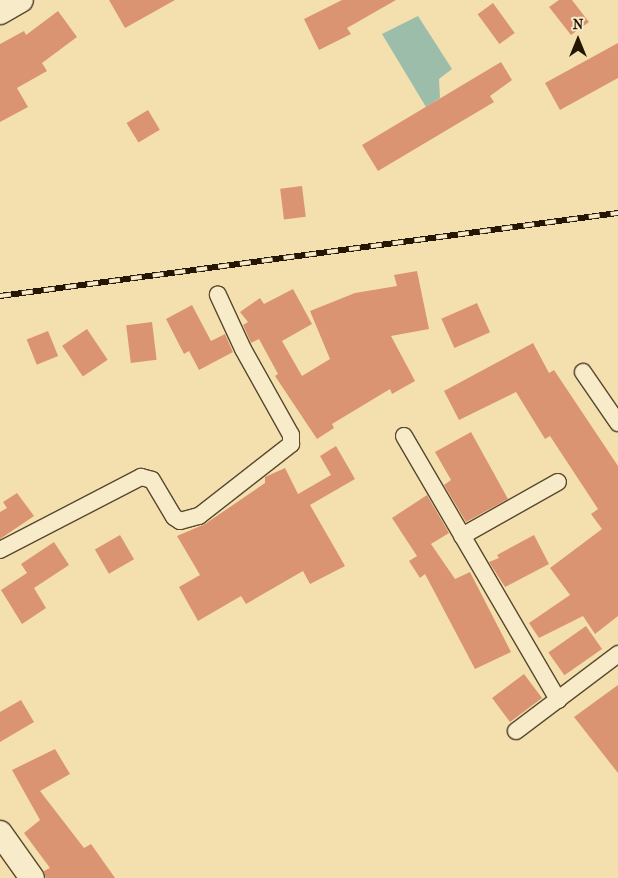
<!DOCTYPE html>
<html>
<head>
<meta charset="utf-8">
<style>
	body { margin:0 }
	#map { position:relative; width:618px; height:878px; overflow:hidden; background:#f4e0ae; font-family:"IM FELL French Canon",serif }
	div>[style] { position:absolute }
	.water>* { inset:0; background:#9cbdaa }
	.building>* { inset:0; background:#db9472; transform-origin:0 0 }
	.roads { filter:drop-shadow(1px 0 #58482e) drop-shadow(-1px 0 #58482e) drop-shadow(0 1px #58482e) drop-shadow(0 -1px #58482e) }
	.street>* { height:16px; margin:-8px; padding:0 8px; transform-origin:8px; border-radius:8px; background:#f8ebca }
	.secondary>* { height:24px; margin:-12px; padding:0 12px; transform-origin:12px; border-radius:12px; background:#f8ebca }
	.rail>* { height:5.5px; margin-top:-2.75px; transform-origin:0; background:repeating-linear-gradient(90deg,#f8ebca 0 11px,#241603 0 22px); box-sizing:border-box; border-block:1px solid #241603 }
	span { translate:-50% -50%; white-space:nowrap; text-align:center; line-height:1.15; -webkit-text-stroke:4px #f8ebca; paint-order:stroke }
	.north { position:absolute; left:553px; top:15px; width:50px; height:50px; -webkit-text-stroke:4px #f8ebca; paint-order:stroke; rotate:0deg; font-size:14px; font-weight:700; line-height:20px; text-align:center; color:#241603 }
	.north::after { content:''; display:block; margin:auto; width:18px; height:22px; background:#241603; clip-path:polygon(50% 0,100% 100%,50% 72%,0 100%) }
</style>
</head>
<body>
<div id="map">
	<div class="water">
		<i style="clip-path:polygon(418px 16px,452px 69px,439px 79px,440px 98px,426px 107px,382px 34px)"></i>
	</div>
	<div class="building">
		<i style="clip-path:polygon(109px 0,175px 0,125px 28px)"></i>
		<i style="clip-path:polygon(342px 0,396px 0,347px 28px,351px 34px,319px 50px,304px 19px)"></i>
		<i style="clip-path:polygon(559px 0,572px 0,589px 22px,571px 35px,549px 7px)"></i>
		<i style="left:493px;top:3px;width:37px;height:19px;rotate:54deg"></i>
		<i style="clip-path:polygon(58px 11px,77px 37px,42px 63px,47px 71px,17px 88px,28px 107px,0 122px,0 44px,24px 31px,26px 35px)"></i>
		<i style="clip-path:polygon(618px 43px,618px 78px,560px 110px,545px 83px)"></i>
		<i style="clip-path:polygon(501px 62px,512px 80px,490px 96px,494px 102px,378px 171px,362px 145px)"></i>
		<i style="left:148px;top:110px;width:23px;height:25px;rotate:59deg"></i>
		<i style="left:302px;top:186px;width:31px;height:22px;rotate:83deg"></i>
		<i style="clip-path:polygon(417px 271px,429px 329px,391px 336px,415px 381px,392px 394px,390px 389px,332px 424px,334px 428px,317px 439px,275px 376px,278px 374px,259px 339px,251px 343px,243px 325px,248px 322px,240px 312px,260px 298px,264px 304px,293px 289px,312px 324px,282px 341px,302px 376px,330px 359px,310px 311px,355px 293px,397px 286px,394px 275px)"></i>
		<i style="left:477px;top:303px;width:32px;height:39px;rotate:66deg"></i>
		<i style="clip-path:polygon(192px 305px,211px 341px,225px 334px,233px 352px,199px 370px,189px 351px,184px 354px,166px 319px)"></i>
		<i style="left:152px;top:322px;width:38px;height:26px;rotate:83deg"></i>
		<i style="left:87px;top:329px;width:37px;height:30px;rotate:56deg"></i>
		<i style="left:48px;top:331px;width:27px;height:23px;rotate:68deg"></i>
		<i style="clip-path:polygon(533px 343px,549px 373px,554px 370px,618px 466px,618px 616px,595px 634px,583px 616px,539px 638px,529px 623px,570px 595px,550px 568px,602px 529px,591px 514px,598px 509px,550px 436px,545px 439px,516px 392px,459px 420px,444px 391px)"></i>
		<i style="clip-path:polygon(471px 432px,508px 499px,466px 522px,444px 485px,451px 480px,435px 452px)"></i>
		<i style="clip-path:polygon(336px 446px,355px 479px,310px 505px,345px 566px,310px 584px,303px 571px,246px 604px,241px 596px,198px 621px,179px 587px,200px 575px,177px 536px,205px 524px,265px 483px,265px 477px,285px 468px,298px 494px,331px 475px,320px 456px)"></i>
		<i style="clip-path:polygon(17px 493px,34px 516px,0 539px,0 512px,7px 508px,3px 502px)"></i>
		<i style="clip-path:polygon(427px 495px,449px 533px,431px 544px,455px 579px,470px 572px,511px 652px,475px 669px,425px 574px,420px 578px,409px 561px,417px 556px,392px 518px)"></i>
		<i style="left:120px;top:535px;width:28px;height:29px;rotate:60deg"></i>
		<i style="clip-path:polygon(534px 535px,549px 564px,505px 587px,489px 562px,499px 558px,497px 555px)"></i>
		<i style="clip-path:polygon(54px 542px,69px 565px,34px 588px,46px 608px,22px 624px,1px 590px,27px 573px,21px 564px)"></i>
		<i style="left:586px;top:626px;width:28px;height:46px;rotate:55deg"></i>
		<i style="left:524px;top:674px;width:30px;height:40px;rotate:53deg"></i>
		<i style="clip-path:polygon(618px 685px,618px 773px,574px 717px)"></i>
		<i style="clip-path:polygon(21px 700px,34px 722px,0 742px,0 712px)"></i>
		<i style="clip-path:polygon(55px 749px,70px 774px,40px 791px,84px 848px,91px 844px,115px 878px,46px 878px,44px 871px,50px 868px,24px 833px,40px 820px,12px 770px)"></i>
	</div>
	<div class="roads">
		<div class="street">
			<i style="left:583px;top:372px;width:62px;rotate:55.5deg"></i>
			<i style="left:404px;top:436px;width:306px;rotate:59.7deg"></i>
			<i style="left:462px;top:536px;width:110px;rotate:-29.4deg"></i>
			<i style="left:0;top:550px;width:159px;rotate:-27.4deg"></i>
			<i style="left:141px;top:477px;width:11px;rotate:15deg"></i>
			<i style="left:152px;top:480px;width:43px;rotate:59.3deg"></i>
			<i style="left:174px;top:517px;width:7px;rotate:34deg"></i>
			<i style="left:180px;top:521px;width:20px;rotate:-15deg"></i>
			<i style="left:199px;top:516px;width:117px;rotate:-38deg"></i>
			<i style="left:291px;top:444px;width:9px;rotate:-90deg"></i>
			<i style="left:291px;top:435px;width:98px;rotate:-119.2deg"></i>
			<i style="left:243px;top:349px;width:60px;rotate:-114.8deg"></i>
			<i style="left:516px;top:731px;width:128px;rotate:-37deg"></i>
		</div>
		<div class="secondary">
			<i style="left:0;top:12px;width:24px;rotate:-30deg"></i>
			<i style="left:0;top:833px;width:55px;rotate:54.6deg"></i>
		</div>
	</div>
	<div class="rail">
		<i style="left:0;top:296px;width:624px;rotate:-7.65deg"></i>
	</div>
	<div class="north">N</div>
</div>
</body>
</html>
